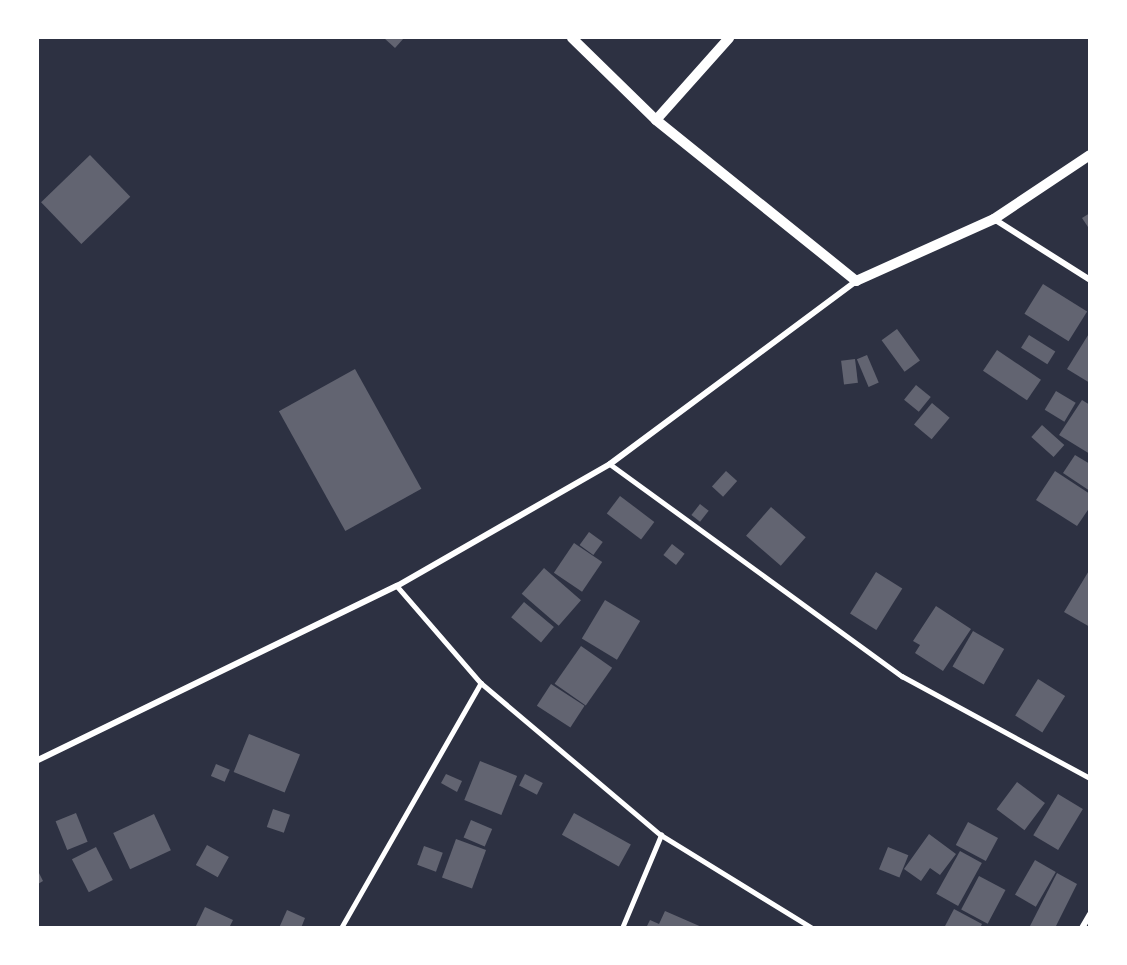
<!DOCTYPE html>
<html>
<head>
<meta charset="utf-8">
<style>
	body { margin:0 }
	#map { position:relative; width:1127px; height:965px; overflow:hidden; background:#2d3142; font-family:"PT Serif",serif }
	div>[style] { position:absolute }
	.building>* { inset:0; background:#626471; transform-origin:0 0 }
	.service>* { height:4.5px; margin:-2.25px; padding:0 2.25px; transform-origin:2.25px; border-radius:2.25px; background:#fff }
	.minor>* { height:6px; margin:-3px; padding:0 3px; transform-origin:3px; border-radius:3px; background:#fff }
	.tertiary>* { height:10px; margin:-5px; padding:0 5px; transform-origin:5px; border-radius:5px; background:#fff }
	span { translate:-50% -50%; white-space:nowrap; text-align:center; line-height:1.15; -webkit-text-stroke:6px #fff; paint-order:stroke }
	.frame { position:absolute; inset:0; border:39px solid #fff; pointer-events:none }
</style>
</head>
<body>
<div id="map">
	<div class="building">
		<i style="clip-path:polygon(384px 38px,404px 38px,395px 48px)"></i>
		<i style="left:90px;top:155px;width:58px;height:68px;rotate:46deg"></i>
		<i style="clip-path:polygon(1090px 213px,1090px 230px,1082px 218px)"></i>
		<i style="left:1043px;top:284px;width:52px;height:35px;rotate:32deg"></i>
		<i style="left:897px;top:329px;width:39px;height:19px;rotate:54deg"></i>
		<i style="clip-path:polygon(1090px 332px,1090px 383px,1067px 369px)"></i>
		<i style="left:1029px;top:335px;width:31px;height:15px;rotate:32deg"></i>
		<i style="left:997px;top:350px;width:53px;height:25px;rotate:34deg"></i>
		<i style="left:867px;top:355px;width:30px;height:11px;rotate:67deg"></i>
		<i style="left:855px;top:359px;width:24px;height:14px;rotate:83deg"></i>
		<i style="left:355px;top:369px;width:137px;height:87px;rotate:61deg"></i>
		<i style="left:916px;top:385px;width:19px;height:19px;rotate:39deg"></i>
		<i style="left:1056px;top:391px;width:23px;height:22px;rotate:31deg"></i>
		<i style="clip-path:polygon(1082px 400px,1090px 405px,1090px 454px,1059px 435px)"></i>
		<i style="left:932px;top:403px;width:23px;height:28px;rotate:40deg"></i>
		<i style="left:1042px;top:425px;width:30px;height:16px;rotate:42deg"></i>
		<i style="clip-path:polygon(1075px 455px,1090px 464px,1090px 491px,1063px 473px)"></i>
		<i style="left:726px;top:471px;width:15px;height:21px;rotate:42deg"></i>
		<i style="clip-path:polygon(1055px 471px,1090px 494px,1090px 507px,1077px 526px,1036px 500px)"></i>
		<i style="left:620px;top:496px;width:43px;height:22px;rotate:37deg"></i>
		<i style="left:700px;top:504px;width:11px;height:14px;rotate:38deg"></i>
		<i style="left:771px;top:507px;width:46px;height:38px;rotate:41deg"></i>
		<i style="left:589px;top:532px;width:17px;height:16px;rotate:36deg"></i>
		<i style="left:574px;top:543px;width:34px;height:36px;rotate:34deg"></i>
		<i style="left:672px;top:544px;width:16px;height:14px;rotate:38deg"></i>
		<i style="left:544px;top:568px;width:49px;height:34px;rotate:41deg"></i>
		<i style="clip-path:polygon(1090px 569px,1090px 627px,1064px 612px)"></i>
		<i style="left:876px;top:572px;width:31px;height:49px;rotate:32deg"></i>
		<i style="left:605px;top:600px;width:41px;height:45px;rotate:31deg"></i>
		<i style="left:524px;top:602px;width:39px;height:20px;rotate:40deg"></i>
		<i style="clip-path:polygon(936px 606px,971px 629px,943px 671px,915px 653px,920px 645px,913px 641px)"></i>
		<i style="left:973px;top:631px;width:36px;height:41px;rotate:30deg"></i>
		<i style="left:581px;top:646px;width:38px;height:46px;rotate:35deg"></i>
		<i style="left:1038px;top:679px;width:32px;height:43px;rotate:32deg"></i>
		<i style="left:551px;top:684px;width:40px;height:26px;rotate:33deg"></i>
		<i style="left:249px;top:734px;width:55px;height:41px;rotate:22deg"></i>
		<i style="left:480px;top:761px;width:40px;height:42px;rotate:22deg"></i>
		<i style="left:216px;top:764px;width:15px;height:13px;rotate:23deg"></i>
		<i style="clip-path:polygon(446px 774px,462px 781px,457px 792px,441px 783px)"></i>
		<i style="left:525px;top:774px;width:20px;height:13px;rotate:27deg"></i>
		<i style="left:1017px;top:782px;width:35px;height:34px;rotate:37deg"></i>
		<i style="left:1058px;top:794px;width:29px;height:48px;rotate:31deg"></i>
		<i style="left:273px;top:809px;width:18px;height:19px;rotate:19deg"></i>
		<i style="left:76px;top:813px;width:31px;height:22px;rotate:68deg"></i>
		<i style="left:574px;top:813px;width:65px;height:25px;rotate:29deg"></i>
		<i style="left:154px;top:814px;width:40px;height:45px;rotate:65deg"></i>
		<i style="left:471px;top:820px;width:23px;height:19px;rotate:23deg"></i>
		<i style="left:968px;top:822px;width:34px;height:26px;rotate:28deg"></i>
		<i style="clip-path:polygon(929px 834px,956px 854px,940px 875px,930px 868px,921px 881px,904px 869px)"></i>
		<i style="left:456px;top:839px;width:32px;height:41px;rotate:20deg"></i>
		<i style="left:207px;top:845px;width:25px;height:23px;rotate:29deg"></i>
		<i style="left:424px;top:846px;width:20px;height:20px;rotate:20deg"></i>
		<i style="left:96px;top:847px;width:37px;height:27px;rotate:63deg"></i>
		<i style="left:888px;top:847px;width:22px;height:24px;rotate:22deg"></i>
		<i style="left:960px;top:851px;width:25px;height:49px;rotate:29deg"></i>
		<i style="left:1035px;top:860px;width:24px;height:40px;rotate:30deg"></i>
		<i style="clip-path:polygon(38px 871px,43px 881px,38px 884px)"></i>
		<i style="clip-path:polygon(1057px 873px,1077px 884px,1055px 928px,1029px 928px)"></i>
		<i style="left:979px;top:876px;width:30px;height:38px;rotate:28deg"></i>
		<i style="clip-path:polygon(205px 907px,233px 920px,229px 928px,195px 928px)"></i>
		<i style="clip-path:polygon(954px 909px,982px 924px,980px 928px,944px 928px)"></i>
		<i style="clip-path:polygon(287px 910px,305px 918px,301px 928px,279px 928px)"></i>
		<i style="clip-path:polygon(665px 911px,704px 928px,646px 928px,650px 920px,659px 924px)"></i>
	</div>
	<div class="service">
		<i style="left:610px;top:464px;width:361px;rotate:36deg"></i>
		<i style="left:902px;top:676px;width:214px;rotate:28.5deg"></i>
		<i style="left:397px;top:586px;width:128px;rotate:49.1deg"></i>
		<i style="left:481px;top:683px;width:236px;rotate:40.2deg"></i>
		<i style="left:661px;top:835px;width:177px;rotate:31.6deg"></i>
		<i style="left:341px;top:928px;width:282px;rotate:-60.3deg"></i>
		<i style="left:622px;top:928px;width:101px;rotate:-67.2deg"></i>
	</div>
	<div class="minor">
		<i style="left:994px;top:219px;width:114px;rotate:32.4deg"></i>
		<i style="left:38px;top:760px;width:399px;rotate:-25.9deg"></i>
		<i style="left:397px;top:586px;width:245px;rotate:-29.8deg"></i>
		<i style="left:610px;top:464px;width:307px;rotate:-36.6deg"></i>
		<i style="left:1082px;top:928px;width:16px;rotate:-60deg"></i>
	</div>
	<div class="tertiary">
		<i style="left:572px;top:38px;width:117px;rotate:44.3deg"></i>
		<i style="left:656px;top:120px;width:257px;rotate:38.8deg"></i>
		<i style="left:856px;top:281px;width:151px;rotate:-24.2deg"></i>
		<i style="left:994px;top:219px;width:115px;rotate:-33.7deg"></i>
		<i style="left:656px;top:120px;width:110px;rotate:-48.3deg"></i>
	</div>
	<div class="frame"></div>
</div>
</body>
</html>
